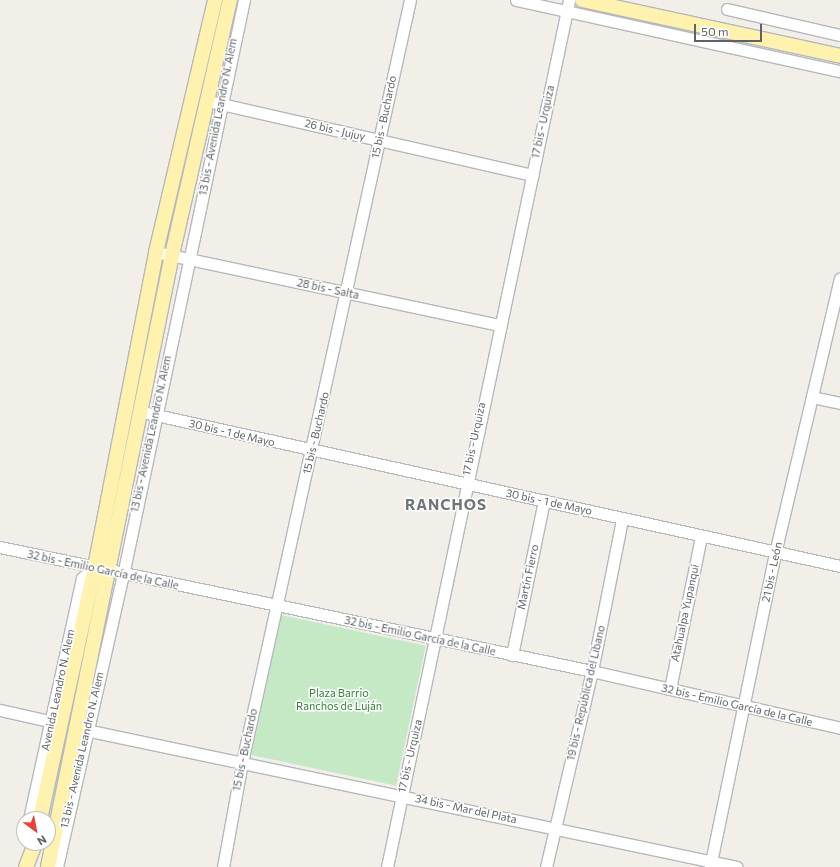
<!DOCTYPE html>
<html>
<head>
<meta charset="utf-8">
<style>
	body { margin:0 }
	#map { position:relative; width:840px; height:867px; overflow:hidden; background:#f1efe8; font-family:Commissioner,sans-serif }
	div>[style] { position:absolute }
	.green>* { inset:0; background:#c5e8c5; transform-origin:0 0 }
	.roads { filter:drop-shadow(1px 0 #b5b8bc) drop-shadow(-1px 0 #b5b8bc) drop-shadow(0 1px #b5b8bc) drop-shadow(0 -1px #b5b8bc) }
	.minor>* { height:11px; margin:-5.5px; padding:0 5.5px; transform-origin:5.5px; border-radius:5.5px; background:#fff }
	.major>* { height:14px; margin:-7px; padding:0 7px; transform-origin:7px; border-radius:7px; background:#fff2af }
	span { translate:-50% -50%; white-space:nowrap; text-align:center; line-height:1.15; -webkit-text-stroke:3px #fff; paint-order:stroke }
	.street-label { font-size:11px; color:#5f6368 }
	.park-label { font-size:11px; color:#348238 }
	.district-label { font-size:15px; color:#70757a; font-weight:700; letter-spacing:1px }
	.north { position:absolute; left:16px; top:811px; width:40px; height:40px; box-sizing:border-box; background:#fff; border:1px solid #bfc1c3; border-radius:50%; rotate:148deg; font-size:11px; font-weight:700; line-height:16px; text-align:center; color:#5f6368 }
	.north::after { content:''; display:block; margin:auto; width:14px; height:18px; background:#ea4335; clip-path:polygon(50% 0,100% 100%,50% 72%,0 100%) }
	.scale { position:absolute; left:694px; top:24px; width:68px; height:18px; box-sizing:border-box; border:2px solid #5f6368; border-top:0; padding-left:5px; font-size:12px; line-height:14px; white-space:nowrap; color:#5f6368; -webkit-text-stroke:3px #fff; paint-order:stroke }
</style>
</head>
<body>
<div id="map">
	<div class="green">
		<i style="clip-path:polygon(219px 0,225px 0,169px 248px,166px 248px,175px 194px)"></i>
		<i style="left:610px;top:14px;width:108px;height:3px;rotate:11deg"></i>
		<i style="left:212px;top:114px;width:3px;height:101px;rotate:18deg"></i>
		<i style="clip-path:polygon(160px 261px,165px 262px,112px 527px,112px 515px)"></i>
		<i style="clip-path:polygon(93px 610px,92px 627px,48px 833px,46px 819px)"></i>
		<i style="left:281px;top:615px;width:148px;height:143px;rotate:12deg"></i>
	</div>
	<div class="roads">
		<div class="minor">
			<i style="left:516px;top:0;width:332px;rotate:12.4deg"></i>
			<i style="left:727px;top:9px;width:116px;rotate:13deg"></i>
			<i style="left:213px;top:102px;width:328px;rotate:12.9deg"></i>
			<i style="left:156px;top:252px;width:352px;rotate:12deg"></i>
			<i style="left:812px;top:397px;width:29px;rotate:12deg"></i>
			<i style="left:147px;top:413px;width:710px;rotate:12.45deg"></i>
			<i style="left:0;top:547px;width:605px;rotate:11.83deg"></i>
			<i style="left:592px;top:671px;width:254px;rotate:12.9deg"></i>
			<i style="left:512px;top:655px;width:158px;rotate:-78.3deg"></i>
			<i style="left:670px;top:689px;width:156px;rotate:-78.5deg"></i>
			<i style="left:0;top:710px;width:59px;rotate:12.6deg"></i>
			<i style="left:81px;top:729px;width:670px;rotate:11.88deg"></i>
			<i style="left:29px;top:819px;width:247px;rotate:-77.6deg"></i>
			<i style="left:82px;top:578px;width:17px;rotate:-40deg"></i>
			<i style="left:57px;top:867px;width:299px;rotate:-77.3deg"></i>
			<i style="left:123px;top:575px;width:588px;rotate:-78.12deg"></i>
			<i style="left:223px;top:867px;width:107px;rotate:-79.7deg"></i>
			<i style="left:242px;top:762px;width:780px;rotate:-77.57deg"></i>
			<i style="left:387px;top:867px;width:886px;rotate:-78.14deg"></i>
			<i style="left:546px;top:867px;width:201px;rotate:-76.8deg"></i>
			<i style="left:592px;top:671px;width:155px;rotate:-78.8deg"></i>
			<i style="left:710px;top:867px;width:321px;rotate:-78.3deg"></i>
			<i style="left:775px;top:553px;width:282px;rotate:-76.7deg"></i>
		</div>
		<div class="major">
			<i style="left:582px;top:0;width:264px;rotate:12.2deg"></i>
			<i style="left:40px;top:819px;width:258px;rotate:-77.7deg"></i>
			<i style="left:95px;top:567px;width:321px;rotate:-79deg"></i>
			<i style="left:156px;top:252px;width:259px;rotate:-76.8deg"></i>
			<i style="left:26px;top:867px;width:26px;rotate:-69deg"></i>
			<i style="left:48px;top:867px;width:624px;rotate:-78.55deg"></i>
			<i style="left:172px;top:255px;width:262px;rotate:-77.2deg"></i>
		</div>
	</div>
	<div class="street-label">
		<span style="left:218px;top:117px;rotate:-79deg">13 bis - Avenida Leandro N. Alem</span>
		<span style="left:384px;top:117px;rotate:-78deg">15 bis - Buchardo</span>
		<span style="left:543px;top:122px;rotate:-78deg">17 bis - Urquiza</span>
		<span style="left:335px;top:130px;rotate:13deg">26 bis - Jujuy</span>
		<span style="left:328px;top:289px;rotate:12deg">28 bis - Salta</span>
		<span style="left:232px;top:433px;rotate:13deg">30 bis - 1 de Mayo</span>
		<span style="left:316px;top:433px;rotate:-77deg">15 bis - Buchardo</span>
		<span style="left:151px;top:434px;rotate:-78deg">13 bis - Avenida Leandro N. Alem</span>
		<span style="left:474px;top:439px;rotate:-78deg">17 bis - Urquiza</span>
		<span style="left:549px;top:502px;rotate:12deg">30 bis - 1 de Mayo</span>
		<span style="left:103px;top:570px;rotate:12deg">32 bis - Emilio García de la Calle</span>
		<span style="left:772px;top:572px;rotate:-78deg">21 bis - León</span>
		<span style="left:528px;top:577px;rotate:-78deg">Martín Fierro</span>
		<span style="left:685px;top:613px;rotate:-78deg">Atahualpa Yupanqui</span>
		<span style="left:420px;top:636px;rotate:12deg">32 bis - Emilio García de la Calle</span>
		<span style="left:58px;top:690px;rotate:-78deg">Avenida Leandro N. Alem</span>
		<span style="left:586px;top:693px;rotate:-77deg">19 bis - República del Líbano</span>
		<span style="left:737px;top:705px;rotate:13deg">32 bis - Emilio García de la Calle</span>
		<span style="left:82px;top:750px;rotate:-77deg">13 bis - Avenida Leandro N. Alem</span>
		<span style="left:245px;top:750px;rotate:-78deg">15 bis - Buchardo</span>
		<span style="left:410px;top:756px;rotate:-77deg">17 bis - Urquiza</span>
		<span style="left:466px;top:809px;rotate:12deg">34 bis - Mar del Plata</span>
	</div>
	<div class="park-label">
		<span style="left:339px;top:700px">Plaza Barrio<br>Ranchos de Luján</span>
	</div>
	<div class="district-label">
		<span style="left:446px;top:505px">RANCHOS</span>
	</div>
	<div class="north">N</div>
	<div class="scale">50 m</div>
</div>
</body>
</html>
